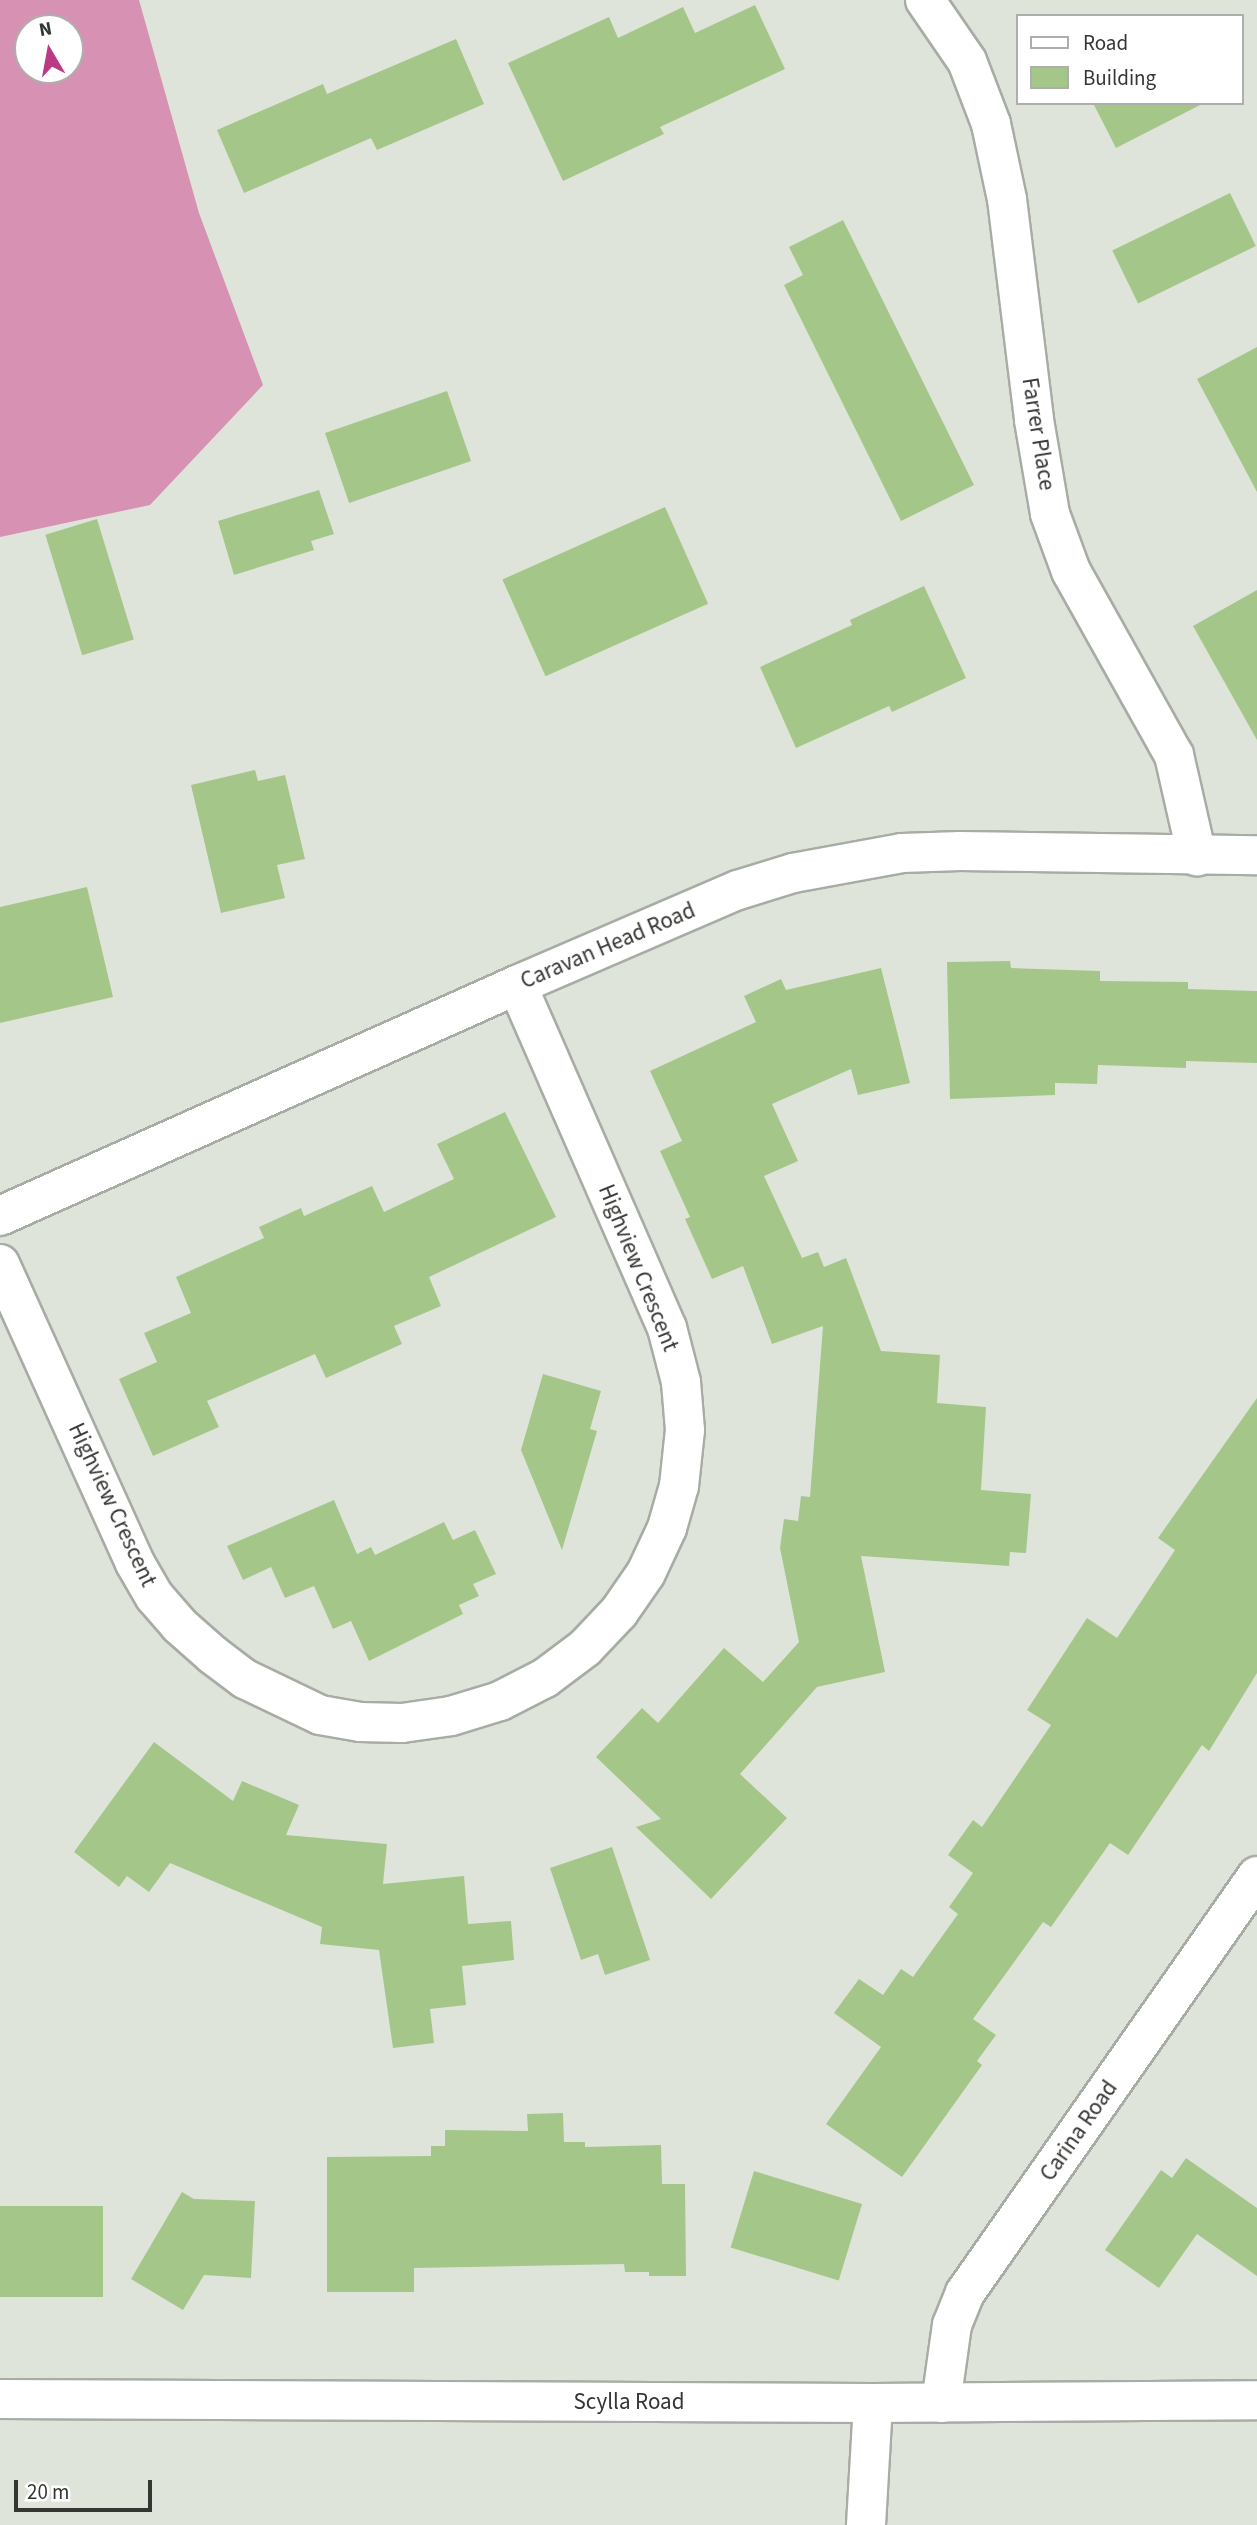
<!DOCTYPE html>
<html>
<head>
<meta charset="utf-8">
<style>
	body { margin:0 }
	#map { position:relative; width:1257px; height:2525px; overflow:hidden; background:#dfe4db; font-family:"Source Sans 3",sans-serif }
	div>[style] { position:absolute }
	.forest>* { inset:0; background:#d691b3 }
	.building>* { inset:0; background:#a4c789; transform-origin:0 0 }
	.roads { filter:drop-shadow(2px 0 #a7aca4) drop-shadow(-2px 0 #a7aca4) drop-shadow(0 2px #a7aca4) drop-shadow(0 -2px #a7aca4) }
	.street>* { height:38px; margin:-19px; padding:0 19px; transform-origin:19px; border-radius:19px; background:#fff }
	.secondary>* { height:38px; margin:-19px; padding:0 19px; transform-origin:19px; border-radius:19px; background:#fff }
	span { translate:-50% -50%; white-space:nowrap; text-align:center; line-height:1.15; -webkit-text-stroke:5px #fff; paint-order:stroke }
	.street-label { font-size:23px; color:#343632 }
	.legend { position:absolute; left:1016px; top:14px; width:228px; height:91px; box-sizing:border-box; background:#fff; border:2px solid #aeafad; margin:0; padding:9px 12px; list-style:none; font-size:21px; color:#343632 }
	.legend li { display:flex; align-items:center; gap:14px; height:35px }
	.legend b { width:35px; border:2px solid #aeafad }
	.north { position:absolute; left:14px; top:14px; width:70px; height:70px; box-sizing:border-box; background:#fff; border:2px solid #aeafad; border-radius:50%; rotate:350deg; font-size:19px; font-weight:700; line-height:28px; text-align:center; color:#343632 }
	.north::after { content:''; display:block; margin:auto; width:24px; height:32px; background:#ba3a85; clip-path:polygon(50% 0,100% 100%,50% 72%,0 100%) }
	.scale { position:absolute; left:14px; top:2480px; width:138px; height:32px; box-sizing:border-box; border:4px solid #343632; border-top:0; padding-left:9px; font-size:21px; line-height:24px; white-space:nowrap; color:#343632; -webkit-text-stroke:5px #fff; paint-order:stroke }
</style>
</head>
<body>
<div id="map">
	<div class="forest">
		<i style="clip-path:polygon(evenodd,0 0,139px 0,199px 213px,263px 385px,150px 505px,0 537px,0 0,28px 28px,70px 28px,70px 70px,28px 70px,28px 28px)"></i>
	</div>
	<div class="building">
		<i style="clip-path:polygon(755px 5px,785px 69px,660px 127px,664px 134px,563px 181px,508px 63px,609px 17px,618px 38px,683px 7px,695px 33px)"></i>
		<i style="clip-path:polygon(456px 39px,484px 104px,377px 150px,371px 138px,244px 193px,217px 130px,323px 84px,327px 94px)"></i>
		<i style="clip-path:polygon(1093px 103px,1204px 103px,1116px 148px)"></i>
		<i style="left:1230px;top:193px;width:59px;height:131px;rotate:64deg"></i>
		<i style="clip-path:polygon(843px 220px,974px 485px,901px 521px,784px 285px,803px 275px,789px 247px)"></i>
		<i style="clip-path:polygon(1257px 347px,1257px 492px,1197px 379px)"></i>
		<i style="left:447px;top:391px;width:74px;height:129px;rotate:71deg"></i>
		<i style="clip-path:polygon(319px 490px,334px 534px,311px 541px,314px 550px,234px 575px,218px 521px)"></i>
		<i style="left:665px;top:507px;width:106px;height:178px;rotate:66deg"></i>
		<i style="left:97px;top:519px;width:126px;height:54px;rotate:73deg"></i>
		<i style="clip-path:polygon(924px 586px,966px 678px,892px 712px,889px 706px,796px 748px,760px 667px,852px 625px,850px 620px)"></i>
		<i style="clip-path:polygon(1257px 590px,1257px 740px,1193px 626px)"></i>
		<i style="clip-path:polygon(255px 770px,258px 781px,285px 775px,305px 859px,277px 865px,285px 898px,221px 913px,191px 785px)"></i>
		<i style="clip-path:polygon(87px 887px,113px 997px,0 1023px,0 907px)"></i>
		<i style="clip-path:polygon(1010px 961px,1011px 968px,1100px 971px,1100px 981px,1188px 982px,1188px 989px,1257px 991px,1257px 1063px,1186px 1061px,1186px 1068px,1098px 1065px,1097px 1084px,1055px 1083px,1055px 1095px,950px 1099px,947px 962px)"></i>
		<i style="clip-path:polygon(881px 968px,910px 1083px,858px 1095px,851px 1069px,772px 1104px,798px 1161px,764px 1176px,802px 1258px,818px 1252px,824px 1267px,846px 1258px,881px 1351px,940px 1355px,937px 1403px,986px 1407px,981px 1490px,1031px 1494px,1026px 1553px,1010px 1552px,1009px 1566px,861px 1556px,885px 1672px,817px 1687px,740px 1774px,787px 1818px,711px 1899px,636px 1827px,661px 1819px,596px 1757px,642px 1708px,658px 1723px,724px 1648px,763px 1682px,799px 1642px,780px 1548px,784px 1519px,798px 1521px,801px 1496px,810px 1497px,823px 1326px,772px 1344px,743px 1266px,712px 1279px,685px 1219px,690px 1217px,660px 1151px,682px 1141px,650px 1071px,756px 1022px,744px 996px,781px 979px,786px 990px)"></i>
		<i style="clip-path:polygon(505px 1112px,556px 1217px,429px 1277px,441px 1306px,394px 1326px,402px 1344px,326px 1378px,315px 1354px,207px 1401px,219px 1427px,153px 1456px,119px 1379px,157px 1362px,144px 1333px,191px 1313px,176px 1277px,264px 1238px,259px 1227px,301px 1208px,304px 1216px,372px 1186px,384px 1212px,454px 1179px,437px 1144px)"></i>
		<i style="clip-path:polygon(543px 1374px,601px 1391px,590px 1429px,597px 1431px,562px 1550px,521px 1450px)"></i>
		<i style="clip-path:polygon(1257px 1398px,1257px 1673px,1209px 1751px,1202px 1745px,1128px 1855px,1110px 1843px,1051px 1927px,1043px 1922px,973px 2019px,996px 2035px,977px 2061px,982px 2065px,902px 2177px,826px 2124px,881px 2047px,834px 2013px,859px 1979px,883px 1995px,901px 1969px,913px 1977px,958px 1914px,949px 1907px,973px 1873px,948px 1855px,973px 1820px,982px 1827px,1051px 1725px,1027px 1710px,1087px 1618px,1117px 1638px,1175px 1550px,1158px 1538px)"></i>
		<i style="clip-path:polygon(334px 1500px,357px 1554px,371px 1547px,375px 1555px,444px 1522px,453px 1540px,475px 1530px,496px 1574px,473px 1584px,479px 1596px,459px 1605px,463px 1614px,369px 1661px,351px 1621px,333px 1629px,314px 1586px,285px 1598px,271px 1567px,243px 1580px,227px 1546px)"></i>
		<i style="clip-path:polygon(154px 1742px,233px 1801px,242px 1781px,299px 1805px,286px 1835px,387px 1844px,383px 1884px,464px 1876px,468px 1924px,511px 1921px,514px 1960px,462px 1966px,466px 2005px,430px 2009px,434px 2043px,393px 2048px,379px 1950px,320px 1944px,322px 1927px,170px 1863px,149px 1892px,127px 1876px,119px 1887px,74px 1852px)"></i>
		<i style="clip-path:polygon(612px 1847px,650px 1960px,605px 1975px,598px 1954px,581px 1960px,550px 1868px)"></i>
		<i style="clip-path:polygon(563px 2113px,564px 2142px,585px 2142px,585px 2147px,661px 2145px,662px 2184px,685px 2184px,686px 2276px,649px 2276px,649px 2272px,625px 2272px,624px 2264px,414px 2268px,414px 2292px,327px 2292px,327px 2157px,431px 2156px,431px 2146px,445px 2146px,445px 2130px,528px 2131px,527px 2114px)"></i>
		<i style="clip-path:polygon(1186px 2158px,1257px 2208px,1257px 2276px,1197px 2234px,1159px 2288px,1105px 2250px,1161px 2170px,1172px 2178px)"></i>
		<i style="left:754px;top:2171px;width:113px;height:80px;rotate:17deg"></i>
		<i style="clip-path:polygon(182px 2192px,194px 2199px,255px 2201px,251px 2278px,204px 2275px,183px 2310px,131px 2279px)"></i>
		<i style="left:0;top:2206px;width:103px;height:91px"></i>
	</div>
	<div class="roads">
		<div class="street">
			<i style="left:925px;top:0;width:74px;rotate:55.5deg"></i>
			<i style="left:967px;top:61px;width:67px;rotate:69.1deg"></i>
			<i style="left:991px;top:124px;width:77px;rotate:78deg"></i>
			<i style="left:1007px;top:199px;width:223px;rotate:83deg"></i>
			<i style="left:1034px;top:420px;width:95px;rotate:80.3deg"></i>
			<i style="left:1050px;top:514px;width:61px;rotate:69.8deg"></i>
			<i style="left:1071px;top:571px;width:211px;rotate:60.8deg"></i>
			<i style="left:1174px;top:755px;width:104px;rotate:77.2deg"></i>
			<i style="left:0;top:1264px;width:328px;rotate:65.7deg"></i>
			<i style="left:135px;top:1563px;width:39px;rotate:60deg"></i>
			<i style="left:155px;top:1597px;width:37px;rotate:49deg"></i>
			<i style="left:179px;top:1625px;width:45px;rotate:41.4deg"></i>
			<i style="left:213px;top:1655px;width:40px;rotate:37deg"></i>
			<i style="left:245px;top:1679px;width:83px;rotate:25.6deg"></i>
			<i style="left:320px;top:1715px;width:41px;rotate:9.9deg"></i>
			<i style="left:360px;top:1722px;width:42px;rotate:1.4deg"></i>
			<i style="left:402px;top:1723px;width:49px;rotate:-8.1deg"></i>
			<i style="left:451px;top:1716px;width:51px;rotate:-17deg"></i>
			<i style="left:500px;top:1701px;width:51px;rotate:-27.1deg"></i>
			<i style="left:545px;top:1678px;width:50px;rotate:-36.9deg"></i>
			<i style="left:585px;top:1648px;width:50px;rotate:-46.6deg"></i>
			<i style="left:619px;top:1612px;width:47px;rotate:-55.3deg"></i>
			<i style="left:646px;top:1573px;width:50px;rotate:-65deg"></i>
			<i style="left:667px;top:1528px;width:44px;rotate:-74.1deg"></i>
			<i style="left:679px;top:1486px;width:56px;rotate:-83.9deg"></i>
			<i style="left:685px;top:1430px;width:48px;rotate:-94.8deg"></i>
			<i style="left:681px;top:1382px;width:56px;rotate:-104.5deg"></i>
			<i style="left:667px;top:1328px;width:374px;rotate:-113.6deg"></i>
			<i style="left:0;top:2399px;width:873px;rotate:0.26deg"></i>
			<i style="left:873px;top:2403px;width:384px;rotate:-0.4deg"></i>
			<i style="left:941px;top:2403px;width:79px;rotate:-82deg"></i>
			<i style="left:952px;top:2325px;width:35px;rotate:-68deg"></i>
			<i style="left:965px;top:2293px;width:509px;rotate:-55deg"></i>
			<i style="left:866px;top:2525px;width:122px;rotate:-86.7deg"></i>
		</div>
		<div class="secondary">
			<i style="left:0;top:1216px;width:566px;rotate:-24.08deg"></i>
			<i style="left:517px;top:985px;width:241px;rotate:-23.3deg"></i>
			<i style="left:738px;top:890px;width:58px;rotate:-17.2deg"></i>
			<i style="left:793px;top:873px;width:111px;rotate:-10.4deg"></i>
			<i style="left:902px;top:853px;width:58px;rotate:-2deg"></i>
			<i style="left:960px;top:851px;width:297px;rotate:0.8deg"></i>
		</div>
	</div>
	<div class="street-label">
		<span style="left:1038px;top:434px;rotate:81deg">Farrer Place</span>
		<span style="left:608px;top:946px;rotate:-23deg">Caravan Head Road</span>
		<span style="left:638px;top:1268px;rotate:68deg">Highview Crescent</span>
		<span style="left:112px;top:1505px;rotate:65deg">Highview Crescent</span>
		<span style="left:1079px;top:2131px;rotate:-55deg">Carina Road</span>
		<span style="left:629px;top:2402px">Scylla Road</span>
	</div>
	<ul class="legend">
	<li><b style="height:9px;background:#fff"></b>Road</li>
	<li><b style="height:19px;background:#a4c789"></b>Building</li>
	</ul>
	<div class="north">N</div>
	<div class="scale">20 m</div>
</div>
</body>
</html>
